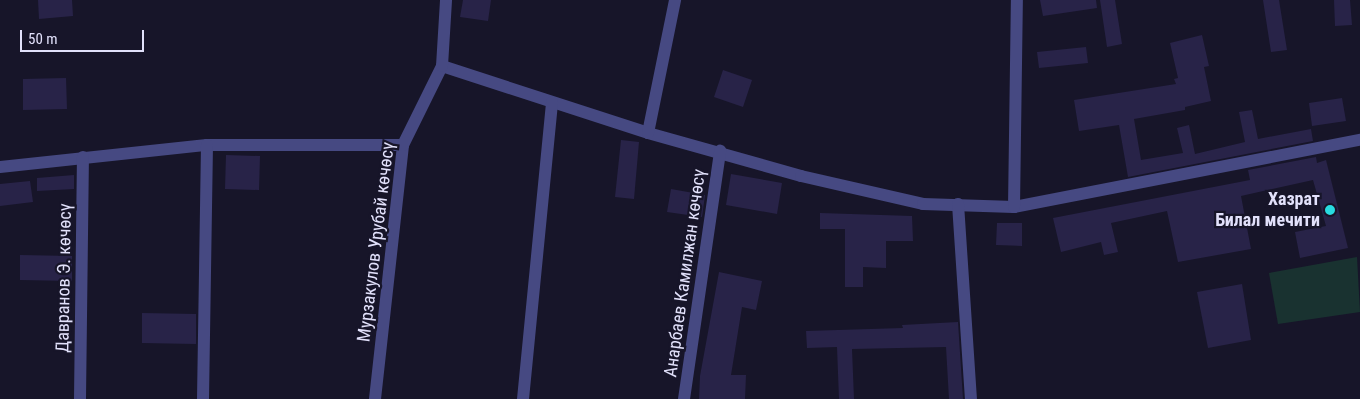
<!DOCTYPE html>
<meta charset="utf-8">
<style>
body{margin:0}
#map{position:relative;width:1360px;height:399px;overflow:hidden;background:#171529;font-family:"Roboto Condensed",sans-serif}
div>[style]{position:absolute}
.green>*{inset:0;background:#193230}
.building>*{inset:0;background:#282348}
.minor>*{height:12px;margin:-6px;padding:0 6px;transform-origin:6px;border-radius:6px;background:#464982}
.dots>*{width:14px;height:14px;translate:-50% -50%;box-sizing:border-box;border:2px solid #171529;border-radius:50%}
span{translate:-50% -50%;white-space:nowrap;text-align:center;line-height:1.15;-webkit-text-stroke:4.5px #171529;paint-order:stroke}
.poi-label{font-size:18px;color:#e2e1fb;font-weight:700}
.right{translate:-100% -50%;text-align:right}
.street-label{font-size:18px;color:#e2e1fb}
.scale{position:absolute;left:20px;top:30px;width:124px;height:22px;box-sizing:border-box;border:2px solid #e2e1fb;border-top:0;padding-left:6px;font-size:15px;line-height:18px;white-space:nowrap;color:#e2e1fb;-webkit-text-stroke:4px #171529;paint-order:stroke}
</style>
<div id="map">
<div class="green">
<div style="clip-path:polygon(1357px 257px,1360px 312px,1278px 324px,1269px 273px)"></div>
</div>
<div class="building">
<div style="clip-path:polygon(38px 0,72px 0,73px 16px,39px 19px)"></div>
<div style="clip-path:polygon(463px 0,491px 0,488px 21px,460px 17px)"></div>
<div style="clip-path:polygon(1040px 0,1096px 0,1097px 8px,1043px 16px)"></div>
<div style="clip-path:polygon(1100px 0,1115px 0,1122px 44px,1107px 47px)"></div>
<div style="clip-path:polygon(1263px 0,1279px 0,1287px 50px,1271px 52px)"></div>
<div style="clip-path:polygon(1334px 0,1350px 0,1352px 25px,1335px 26px)"></div>
<div style="clip-path:polygon(1202px 35px,1209px 66px,1204px 67px,1211px 101px,1185px 107px,1185px 110px,1134px 119px,1141px 160px,1183px 153px,1177px 128px,1189px 125px,1195px 154px,1245px 142px,1239px 112px,1252px 110px,1258px 139px,1311px 129px,1313px 141px,1128px 177px,1119px 125px,1079px 131px,1074px 100px,1176px 84px,1174px 79px,1178px 78px,1170px 43px)"></div>
<div style="clip-path:polygon(1086px 47px,1088px 63px,1039px 68px,1037px 52px)"></div>
<div style="clip-path:polygon(723px 70px,752px 80px,743px 107px,714px 97px)"></div>
<div style="clip-path:polygon(66px 78px,67px 109px,23px 110px,23px 79px)"></div>
<div style="clip-path:polygon(1342px 98px,1346px 121px,1312px 126px,1309px 103px)"></div>
<div style="clip-path:polygon(621px 140px,639px 142px,634px 199px,615px 197px)"></div>
<div style="clip-path:polygon(226px 155px,260px 156px,259px 190px,225px 189px)"></div>
<div style="clip-path:polygon(1316px 157px,1317px 163px,1326px 160px,1348px 248px,1300px 258px,1295px 232px,1326px 226px,1313px 180px,1241px 196px,1251px 249px,1178px 262px,1167px 211px,1111px 223px,1118px 252px,1104px 255px,1101px 242px,1061px 252px,1053px 218px,1250px 180px,1248px 170px)"></div>
<div style="clip-path:polygon(731px 174px,782px 183px,777px 214px,726px 205px)"></div>
<div style="clip-path:polygon(74px 175px,74px 189px,37px 191px,37px 178px)"></div>
<div style="clip-path:polygon(30px 181px,33px 202px,0 206px,0 184px)"></div>
<div style="clip-path:polygon(671px 189px,705px 195px,702px 217px,667px 212px)"></div>
<div style="clip-path:polygon(820px 213px,912px 216px,913px 241px,886px 241px,886px 268px,863px 267px,863px 287px,845px 287px,845px 229px,820px 229px)"></div>
<div style="clip-path:polygon(997px 223px,1022px 223px,1022px 246px,996px 245px)"></div>
<div style="clip-path:polygon(20px 255px,72px 256px,72px 281px,20px 280px)"></div>
<div style="clip-path:polygon(719px 272px,762px 281px,756px 310px,742px 307px,731px 375px,746px 375px,745px 399px,699px 399px,700px 376px)"></div>
<div style="clip-path:polygon(1242px 284px,1251px 340px,1208px 348px,1197px 292px)"></div>
<div style="clip-path:polygon(142px 313px,196px 314px,196px 344px,142px 343px)"></div>
<div style="clip-path:polygon(958px 322px,963px 399px,949px 399px,946px 347px,852px 349px,854px 399px,839px 399px,837px 347px,807px 348px,806px 331px,903px 328px,902px 325px)"></div>
</div>
<div class="minor">
<div style="left:442px;top:66px;width:217px;rotate:18deg"></div>
<div style="left:648px;top:133px;width:159px;rotate:15.7deg"></div>
<div style="left:801px;top:176px;width:125px;rotate:12.9deg"></div>
<div style="left:923px;top:204px;width:91px;rotate:1.9deg"></div>
<div style="left:1014px;top:207px;width:352px;rotate:-11deg"></div>
<div style="left:648px;top:133px;width:136px;rotate:-78.5deg"></div>
<div style="left:0;top:167px;width:208px;rotate:-6.1deg"></div>
<div style="left:207px;top:145px;width:196px"></div>
<div style="left:958px;top:204px;width:195px;rotate:86.2deg"></div>
<div style="left:1014px;top:207px;width:207px;rotate:-89.2deg"></div>
<div style="left:80px;top:399px;width:242px;rotate:-89.3deg"></div>
<div style="left:203px;top:399px;width:254px;rotate:-89.1deg"></div>
<div style="left:375px;top:399px;width:256px;rotate:-83.7deg"></div>
<div style="left:403px;top:145px;width:88px;rotate:-63.7deg"></div>
<div style="left:442px;top:66px;width:66px;rotate:-86.5deg"></div>
<div style="left:523px;top:399px;width:298px;rotate:-84.4deg"></div>
<div style="left:684px;top:399px;width:251px;rotate:-81.7deg"></div>
</div>
<div class="dots">
<div style="left:1330px;top:210px;background:#28dbe0"></div>
</div>
<div class="poi-label">
<span class="right" style="left:1320px;top:210px">Хазрат<br>Билал мечити</span>
</div>
<div class="street-label">
<span style="left:376px;top:242px;rotate:-83deg">Мурзакулов Урубай көчөсү</span>
<span style="left:685px;top:273px;rotate:-82deg">Анарбаев Камилжан көчөсү</span>
<span style="left:64px;top:278px;rotate:-89deg">Давранов Э. көчөсү</span>
</div>
<div class="scale">50 m</div>
</div>
